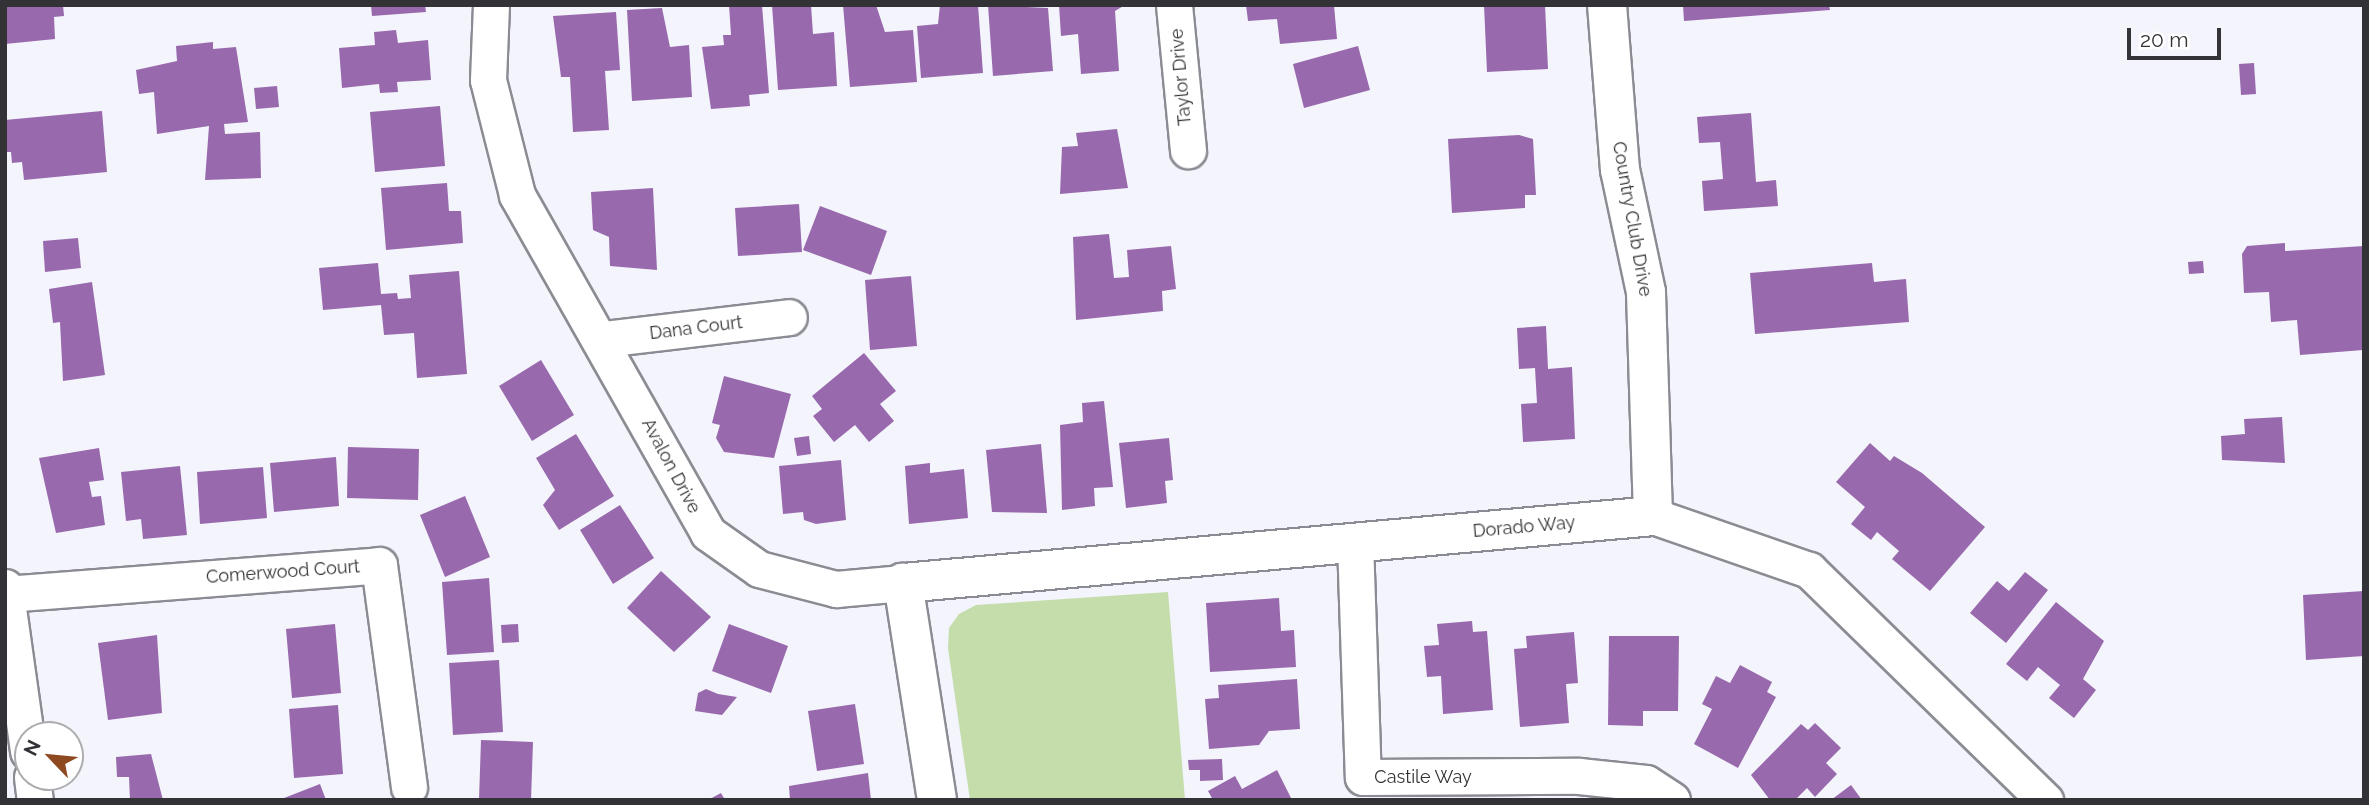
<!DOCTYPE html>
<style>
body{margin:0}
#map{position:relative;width:2369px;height:805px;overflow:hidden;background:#f3f4fc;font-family:Raleway,sans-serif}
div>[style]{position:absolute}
.green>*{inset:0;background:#c5dcab}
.building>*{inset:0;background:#9869ac}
.roads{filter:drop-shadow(2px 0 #8b8c93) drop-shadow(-2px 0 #8b8c93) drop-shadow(0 2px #8b8c93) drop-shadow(0 -2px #8b8c93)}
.street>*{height:35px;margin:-17.5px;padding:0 17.5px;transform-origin:17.5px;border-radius:17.5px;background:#fff}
.secondary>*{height:38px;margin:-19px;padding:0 19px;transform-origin:19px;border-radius:19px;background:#fff}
span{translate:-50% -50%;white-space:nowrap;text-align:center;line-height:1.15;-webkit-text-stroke:7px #fff;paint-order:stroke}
.street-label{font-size:18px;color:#333337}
.frame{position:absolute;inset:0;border:7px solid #333337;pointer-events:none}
.north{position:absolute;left:14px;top:721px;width:70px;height:70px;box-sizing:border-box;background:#fff;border:2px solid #adadaf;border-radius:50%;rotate:296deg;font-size:19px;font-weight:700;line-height:28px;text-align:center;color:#333337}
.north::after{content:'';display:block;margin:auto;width:24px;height:32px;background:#8f4921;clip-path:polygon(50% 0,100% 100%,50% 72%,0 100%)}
.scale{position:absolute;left:2127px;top:28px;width:94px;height:32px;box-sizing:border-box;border:4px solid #333337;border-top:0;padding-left:9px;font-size:21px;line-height:24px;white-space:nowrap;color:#333337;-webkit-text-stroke:5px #fff;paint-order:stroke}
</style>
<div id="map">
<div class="green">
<div style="clip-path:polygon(1168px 592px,1185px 800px,970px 800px,948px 648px,949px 628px,959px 614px,976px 605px)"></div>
</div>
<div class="building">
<div style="clip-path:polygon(5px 5px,63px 5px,64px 16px,54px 17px,55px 39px,5px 44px)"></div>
<div style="clip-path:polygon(371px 5px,425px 5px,426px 12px,372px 16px)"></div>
<div style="clip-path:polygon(729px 5px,762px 5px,769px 93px,749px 95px,750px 106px,711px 109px,702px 47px,724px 45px,723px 35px,731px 35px)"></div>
<div style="clip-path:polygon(772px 5px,811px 5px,813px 34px,834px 32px,837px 86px,778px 90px)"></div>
<div style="clip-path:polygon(843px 5px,876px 5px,885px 32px,913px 30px,917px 82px,850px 87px)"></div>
<div style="clip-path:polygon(940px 5px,978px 5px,983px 73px,921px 78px,917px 26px,938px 24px)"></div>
<div style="clip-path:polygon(988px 5px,1048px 8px,1053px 71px,993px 76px)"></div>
<div style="clip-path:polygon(1059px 5px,1125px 5px,1115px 11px,1119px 71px,1081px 74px,1078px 34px,1061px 36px)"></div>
<div style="clip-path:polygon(1246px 5px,1334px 5px,1337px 39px,1280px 44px,1277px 19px,1248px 21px)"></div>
<div style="clip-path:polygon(1484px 5px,1545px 5px,1548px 69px,1487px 72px)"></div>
<div style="clip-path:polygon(1683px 5px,1829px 5px,1830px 10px,1684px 21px)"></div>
<div style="clip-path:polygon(662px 8px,670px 47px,689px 45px,692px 97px,632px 101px,627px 10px)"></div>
<div style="clip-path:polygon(616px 12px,620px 70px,605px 71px,609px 130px,573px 132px,570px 77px,561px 77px,553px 16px)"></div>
<div style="clip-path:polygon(396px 30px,398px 43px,428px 40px,431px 80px,397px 82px,398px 92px,380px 93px,379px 84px,342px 88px,339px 48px,375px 45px,374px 32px)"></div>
<div style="clip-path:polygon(213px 42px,213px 49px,236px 47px,248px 122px,224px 124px,225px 134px,260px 132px,261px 178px,205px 180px,209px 126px,157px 134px,154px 92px,139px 94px,136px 70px,177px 61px,176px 46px)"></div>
<div style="clip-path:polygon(1358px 46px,1370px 90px,1304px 108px,1293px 64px)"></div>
<div style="clip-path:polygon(2254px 63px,2256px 94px,2241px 95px,2239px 64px)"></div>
<div style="clip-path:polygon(277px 86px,279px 107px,256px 109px,254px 88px)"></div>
<div style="clip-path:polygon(440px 106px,445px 166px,375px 172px,370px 112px)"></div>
<div style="clip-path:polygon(102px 111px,107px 172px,24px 180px,22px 162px,12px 163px,11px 152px,6px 152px,5px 120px)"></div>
<div style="clip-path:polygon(1751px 113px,1756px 182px,1776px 180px,1778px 206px,1704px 211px,1702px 181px,1723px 179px,1720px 142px,1699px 143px,1697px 117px)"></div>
<div style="clip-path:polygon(1117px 129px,1128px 188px,1060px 194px,1062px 147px,1078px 146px,1076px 133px)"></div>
<div style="clip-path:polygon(1519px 135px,1533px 139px,1536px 195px,1525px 195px,1525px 208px,1452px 213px,1448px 139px)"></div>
<div style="clip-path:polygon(447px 183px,449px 211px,461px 211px,463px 243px,386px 250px,381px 188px)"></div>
<div style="clip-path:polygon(653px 188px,657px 270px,610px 266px,609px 237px,593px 230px,591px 192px)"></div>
<div style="clip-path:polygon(799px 204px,802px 252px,738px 256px,735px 208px)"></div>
<div style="clip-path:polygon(820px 206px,887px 231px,871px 275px,803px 250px)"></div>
<div style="clip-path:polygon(1109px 234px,1114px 278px,1129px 277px,1127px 250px,1171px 246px,1176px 289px,1162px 291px,1163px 311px,1076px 320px,1073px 237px)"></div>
<div style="clip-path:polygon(78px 238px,81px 268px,45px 272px,43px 241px)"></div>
<div style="clip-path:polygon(2285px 243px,2285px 251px,2364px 246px,2363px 350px,2300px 355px,2297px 320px,2271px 322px,2269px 292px,2244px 293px,2242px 254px,2247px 246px)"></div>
<div style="clip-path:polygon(2203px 261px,2204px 273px,2189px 274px,2188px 262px)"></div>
<div style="clip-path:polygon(378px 263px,381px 294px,397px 293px,398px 299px,411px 298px,409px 275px,459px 271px,467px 374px,417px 378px,414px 333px,384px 335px,381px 305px,323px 310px,319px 268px)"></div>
<div style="clip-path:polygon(1872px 263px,1874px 282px,1906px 279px,1909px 322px,1755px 334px,1750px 273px)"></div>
<div style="clip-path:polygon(911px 276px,917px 346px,870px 350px,865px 280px)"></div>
<div style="clip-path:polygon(92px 282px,105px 375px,63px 381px,60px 322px,53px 323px,49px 289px)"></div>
<div style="clip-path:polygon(1546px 326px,1548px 369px,1572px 367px,1575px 439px,1523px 442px,1521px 404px,1537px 403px,1535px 368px,1519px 369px,1517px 328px)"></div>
<div style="clip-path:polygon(864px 353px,896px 391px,880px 404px,894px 421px,869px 442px,855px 425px,834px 442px,813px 416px,822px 409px,812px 396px)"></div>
<div style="clip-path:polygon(541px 360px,574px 415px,532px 441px,499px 386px)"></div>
<div style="clip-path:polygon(724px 376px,791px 394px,774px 458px,724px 452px,716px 438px,720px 425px,712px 423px)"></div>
<div style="clip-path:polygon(1104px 401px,1113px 487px,1094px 488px,1095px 506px,1062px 510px,1060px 425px,1083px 422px,1082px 403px)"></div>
<div style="clip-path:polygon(2282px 417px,2285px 463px,2222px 460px,2221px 436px,2245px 434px,2244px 419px)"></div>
<div style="clip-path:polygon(576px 434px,614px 496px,559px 530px,543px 505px,555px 490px,536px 458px)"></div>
<div style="clip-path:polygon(809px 436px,811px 454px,797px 456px,794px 438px)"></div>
<div style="clip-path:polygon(1169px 438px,1173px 480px,1165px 481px,1167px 503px,1126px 508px,1119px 443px)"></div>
<div style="clip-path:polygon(1870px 443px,1890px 461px,1894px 456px,1922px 473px,1985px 527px,1930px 591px,1892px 559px,1899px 551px,1877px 532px,1871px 540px,1851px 524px,1865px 507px,1836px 482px)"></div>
<div style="clip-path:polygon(1041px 444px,1047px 513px,992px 512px,986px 450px)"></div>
<div style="clip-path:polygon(348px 447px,419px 449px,418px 500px,347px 498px)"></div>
<div style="clip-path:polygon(99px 448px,104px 480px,89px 482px,92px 497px,101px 496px,105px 525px,56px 533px,39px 458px)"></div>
<div style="clip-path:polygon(336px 457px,339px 506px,274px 512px,270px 463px)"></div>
<div style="clip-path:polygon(841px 460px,846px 520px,816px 524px,804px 520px,803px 512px,783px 514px,779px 466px)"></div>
<div style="clip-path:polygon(930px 463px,930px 473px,964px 469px,968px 518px,909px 524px,905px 466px)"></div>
<div style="clip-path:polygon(180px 466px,187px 535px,143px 539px,141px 519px,126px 521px,121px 472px)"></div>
<div style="clip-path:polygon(263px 467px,267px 518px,200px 524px,197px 472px)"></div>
<div style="clip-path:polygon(465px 496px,490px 557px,445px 577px,420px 515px)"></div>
<div style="clip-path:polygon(620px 505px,654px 558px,613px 584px,580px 530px)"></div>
<div style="clip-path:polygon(661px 571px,711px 617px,674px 652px,627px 608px)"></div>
<div style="clip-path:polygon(2025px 572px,2048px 590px,2006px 643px,1970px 613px,1997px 581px,2009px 591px)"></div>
<div style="clip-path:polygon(489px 578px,494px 652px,447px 655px,442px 582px)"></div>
<div style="clip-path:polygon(2364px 591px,2364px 656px,2306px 660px,2303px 595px)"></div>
<div style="clip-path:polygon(1279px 598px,1281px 631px,1294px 630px,1296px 667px,1210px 672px,1206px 603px)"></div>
<div style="clip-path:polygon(2056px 602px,2104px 641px,2083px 679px,2096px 690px,2074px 718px,2049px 698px,2060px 685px,2038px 667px,2027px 681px,2006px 664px)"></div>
<div style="clip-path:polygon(1472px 621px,1473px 632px,1487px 631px,1493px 710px,1443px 714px,1441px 676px,1427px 677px,1424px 646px,1439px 645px,1437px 624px)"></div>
<div style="clip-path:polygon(335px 624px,341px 693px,292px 698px,286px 629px)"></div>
<div style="clip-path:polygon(518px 624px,519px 642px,502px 643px,501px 625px)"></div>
<div style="clip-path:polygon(729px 624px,788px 646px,771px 693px,712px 671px)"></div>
<div style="clip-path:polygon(1574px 632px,1578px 683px,1566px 684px,1569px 723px,1520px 727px,1514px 649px,1527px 648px,1526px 636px)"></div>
<div style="clip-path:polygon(157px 635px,162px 713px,108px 720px,98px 643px)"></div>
<div style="clip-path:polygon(1609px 636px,1679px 636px,1678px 711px,1643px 711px,1643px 726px,1608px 725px)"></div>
<div style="clip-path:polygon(499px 660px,503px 732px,453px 735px,449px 663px)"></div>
<div style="clip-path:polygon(1740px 665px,1772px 682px,1767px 692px,1776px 697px,1738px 768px,1694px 744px,1712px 709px,1702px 704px,1716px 676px,1730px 683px)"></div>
<div style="clip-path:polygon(1297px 679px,1300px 729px,1269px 731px,1259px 745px,1209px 749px,1205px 699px,1219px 698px,1218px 685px)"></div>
<div style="clip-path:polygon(706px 689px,718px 694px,737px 697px,722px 715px,695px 711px,698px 693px)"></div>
<div style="clip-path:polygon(855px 704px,864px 764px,817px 771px,808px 711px)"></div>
<div style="clip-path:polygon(338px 705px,343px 774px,294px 778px,289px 709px)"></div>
<div style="clip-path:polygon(1815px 723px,1841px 748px,1826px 763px,1837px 774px,1815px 797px,1807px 788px,1795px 800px,1770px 800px,1751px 775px,1801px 724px,1808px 730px)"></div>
<div style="clip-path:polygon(481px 740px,533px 742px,531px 800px,479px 800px)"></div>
<div style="clip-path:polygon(151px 754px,163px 800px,130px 800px,129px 777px,117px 777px,116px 757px)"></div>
<div style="clip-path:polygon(1222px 759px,1223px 780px,1200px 781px,1200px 770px,1189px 770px,1188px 760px)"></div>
<div style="clip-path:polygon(1277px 770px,1292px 800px,1213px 800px,1208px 791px,1235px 776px,1242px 789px)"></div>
<div style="clip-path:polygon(868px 773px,871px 800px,790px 800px,789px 786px)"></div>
<div style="clip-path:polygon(320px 784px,326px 800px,279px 800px)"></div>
<div style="clip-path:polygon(1851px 785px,1862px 800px,1831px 800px)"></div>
<div style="clip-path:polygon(721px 793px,725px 800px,708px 800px)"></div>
</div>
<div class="roads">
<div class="street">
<div style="left:491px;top:5px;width:75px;rotate:92.3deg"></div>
<div style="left:488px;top:80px;width:119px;rotate:75.8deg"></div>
<div style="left:517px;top:195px;width:388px;rotate:60.5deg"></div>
<div style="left:708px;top:533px;width:62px;rotate:35.2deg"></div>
<div style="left:759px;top:569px;width:80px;rotate:14.6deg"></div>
<div style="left:836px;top:589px;width:67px;rotate:-5.1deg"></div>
<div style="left:1174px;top:5px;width:146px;rotate:84.5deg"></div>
<div style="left:603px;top:339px;width:187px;rotate:-6.7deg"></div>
<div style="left:1653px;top:516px;width:165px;rotate:19.1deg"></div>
<div style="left:1809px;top:570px;width:330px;rotate:44.3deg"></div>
<div style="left:1355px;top:541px;width:236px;rotate:88.1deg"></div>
<div style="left:1363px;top:777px;width:216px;rotate:-0.3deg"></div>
<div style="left:1579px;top:776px;width:67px;rotate:6deg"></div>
<div style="left:1646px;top:783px;width:31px;rotate:33deg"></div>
<div style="left:5px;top:587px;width:166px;rotate:82deg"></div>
<div style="left:6px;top:594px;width:374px;rotate:-4.4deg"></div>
<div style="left:379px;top:565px;width:224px;rotate:82.3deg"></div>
<div style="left:32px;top:777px;width:23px;rotate:83deg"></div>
</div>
<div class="secondary">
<div style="left:937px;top:800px;width:220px;rotate:-98.9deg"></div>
<div style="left:903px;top:583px;width:753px;rotate:-5.1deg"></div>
<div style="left:1653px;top:516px;width:224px;rotate:-91.8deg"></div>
<div style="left:1646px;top:292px;width:125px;rotate:-102deg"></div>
<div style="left:1620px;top:170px;width:166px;rotate:-94.5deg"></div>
</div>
</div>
<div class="street-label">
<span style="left:1181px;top:77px;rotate:-95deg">Taylor Drive</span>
<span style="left:1632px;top:219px;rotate:80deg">Country Club Drive</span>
<span style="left:696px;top:328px;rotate:-7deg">Dana Court</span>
<span style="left:671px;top:466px;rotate:62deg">Avalon Drive</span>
<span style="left:1524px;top:527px;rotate:-5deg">Dorado Way</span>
<span style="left:283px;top:572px;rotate:-4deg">Comerwood Court</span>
<span style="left:1423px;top:777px">Castile Way</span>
</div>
<div class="frame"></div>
<div class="north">N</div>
<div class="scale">20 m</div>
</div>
